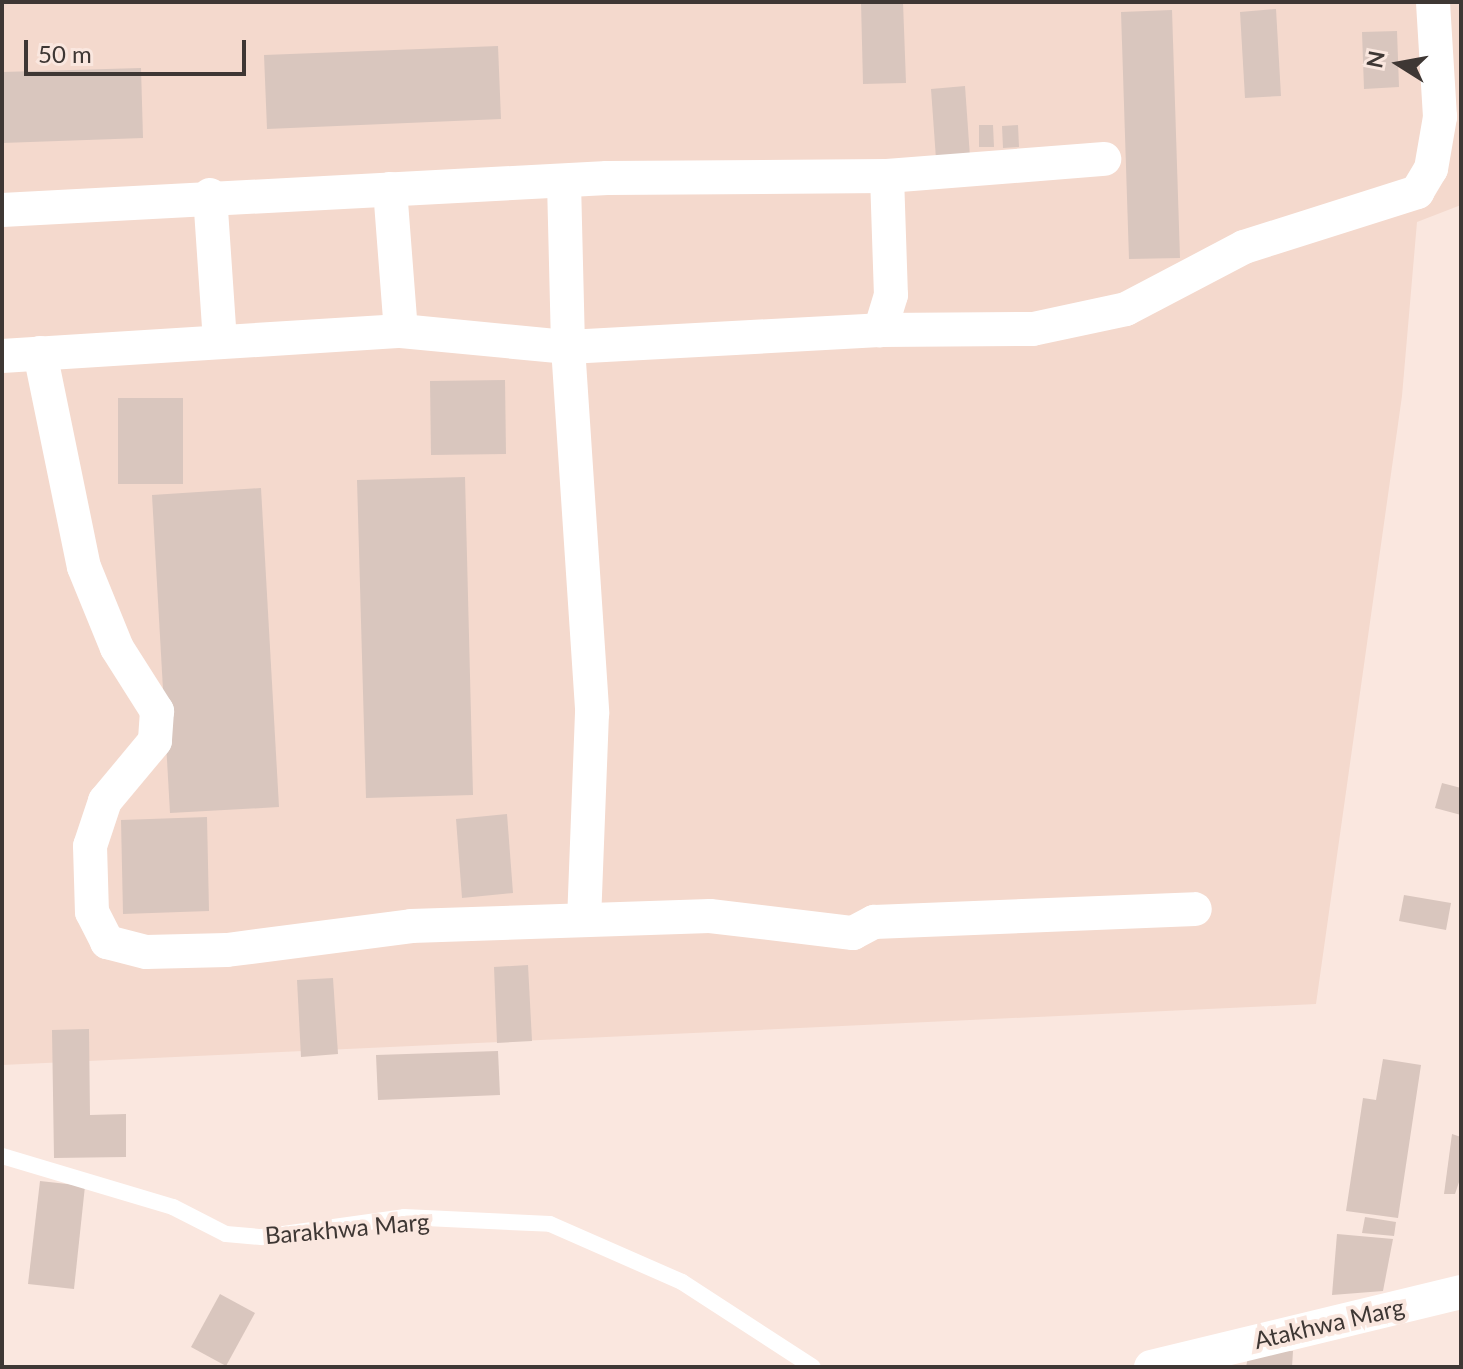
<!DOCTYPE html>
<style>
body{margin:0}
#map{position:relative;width:1463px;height:1369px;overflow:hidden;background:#fae7df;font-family:Lato,sans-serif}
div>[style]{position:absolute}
.built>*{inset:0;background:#f4d9cd}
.building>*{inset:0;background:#d9c6be}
.lane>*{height:16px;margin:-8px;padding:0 8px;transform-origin:8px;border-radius:8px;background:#fff}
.street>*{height:34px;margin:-17px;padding:0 17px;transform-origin:17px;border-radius:17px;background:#fff}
span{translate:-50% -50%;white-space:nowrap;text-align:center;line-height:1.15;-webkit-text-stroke:8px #fae7df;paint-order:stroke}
.street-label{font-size:24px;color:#3e3734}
.frame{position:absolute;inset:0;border:4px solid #3e3734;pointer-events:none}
.north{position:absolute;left:1359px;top:24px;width:80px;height:80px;-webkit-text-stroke:6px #fae7df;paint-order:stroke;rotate:281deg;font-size:22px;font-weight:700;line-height:32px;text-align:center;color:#3e3734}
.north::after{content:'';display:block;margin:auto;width:28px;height:36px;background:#3e3734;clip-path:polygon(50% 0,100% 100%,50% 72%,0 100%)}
.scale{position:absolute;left:24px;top:40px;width:222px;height:36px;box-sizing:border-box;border:4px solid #3e3734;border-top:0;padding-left:10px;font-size:24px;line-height:28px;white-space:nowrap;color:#3e3734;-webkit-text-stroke:6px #fae7df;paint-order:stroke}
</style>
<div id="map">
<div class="built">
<div style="clip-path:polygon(2px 2px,1461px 2px,1461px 205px,1417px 222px,1402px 396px,1316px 1004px,2px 1065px)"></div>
</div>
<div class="building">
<div style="clip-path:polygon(861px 2px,903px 2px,906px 83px,863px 84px)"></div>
<div style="clip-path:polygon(1276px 9px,1281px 96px,1245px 98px,1240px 12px)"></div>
<div style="clip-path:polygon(1172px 10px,1180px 258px,1129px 259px,1121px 12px)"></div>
<div style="clip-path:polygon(1397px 31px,1399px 87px,1364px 89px,1362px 32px)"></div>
<div style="clip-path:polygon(498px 46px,501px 119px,267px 129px,264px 55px)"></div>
<div style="clip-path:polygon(141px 68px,143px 138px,2px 143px,2px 72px)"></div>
<div style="clip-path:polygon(965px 86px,970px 157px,936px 159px,931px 89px)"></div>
<div style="clip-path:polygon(979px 125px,993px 125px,994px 147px,979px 147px)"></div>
<div style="clip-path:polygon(1018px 125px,1019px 147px,1003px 148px,1002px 126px)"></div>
<div style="clip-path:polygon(505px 380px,506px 454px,431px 455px,430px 381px)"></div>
<div style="clip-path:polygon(118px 398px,183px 398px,183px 484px,118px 484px)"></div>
<div style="clip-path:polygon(465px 477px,473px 795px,366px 798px,357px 480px)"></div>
<div style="clip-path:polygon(261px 488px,279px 807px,170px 813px,152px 495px)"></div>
<div style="clip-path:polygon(1442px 783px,1461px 788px,1461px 815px,1435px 808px)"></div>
<div style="clip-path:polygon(507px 814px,513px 893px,462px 898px,456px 819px)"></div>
<div style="clip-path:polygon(207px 817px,209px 911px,123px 914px,121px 820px)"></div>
<div style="clip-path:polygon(1404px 895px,1451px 903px,1446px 930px,1399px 921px)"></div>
<div style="clip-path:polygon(528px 965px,532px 1041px,497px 1043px,494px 967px)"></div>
<div style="clip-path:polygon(333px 978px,338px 1054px,301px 1057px,297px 980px)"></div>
<div style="clip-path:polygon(89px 1029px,90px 1115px,126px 1114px,126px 1157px,54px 1158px,52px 1030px)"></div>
<div style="clip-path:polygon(498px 1051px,500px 1095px,378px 1100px,376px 1055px)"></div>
<div style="clip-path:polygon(1383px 1059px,1421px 1065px,1398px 1218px,1346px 1211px,1363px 1098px,1376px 1100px)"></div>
<div style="clip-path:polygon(1452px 1134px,1461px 1137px,1461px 1176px,1455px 1194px,1444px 1194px)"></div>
<div style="clip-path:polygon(40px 1181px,85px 1186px,74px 1289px,28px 1284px)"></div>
<div style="clip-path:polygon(1365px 1217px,1396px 1222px,1394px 1236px,1362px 1233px)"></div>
<div style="clip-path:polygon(1337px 1234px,1393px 1239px,1383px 1291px,1332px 1295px)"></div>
<div style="clip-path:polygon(220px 1294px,255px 1313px,226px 1366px,191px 1347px)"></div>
<div style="clip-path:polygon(1293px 1351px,1292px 1367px,1246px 1367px,1249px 1352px)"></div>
</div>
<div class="lane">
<div style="left:2px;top:1156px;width:178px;rotate:16.6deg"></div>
<div style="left:173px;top:1207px;width:59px;rotate:27deg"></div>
<div style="left:226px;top:1234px;width:36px;rotate:5deg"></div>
<div style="left:262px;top:1237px;width:143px;rotate:-8deg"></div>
<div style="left:404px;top:1217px;width:146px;rotate:2.7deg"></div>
<div style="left:550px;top:1224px;width:144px;rotate:23.7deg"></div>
<div style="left:682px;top:1282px;width:156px;rotate:33deg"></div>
</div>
<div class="street">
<div style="left:887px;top:176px;width:119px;rotate:88.1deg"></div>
<div style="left:891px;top:295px;width:37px;rotate:107deg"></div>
<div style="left:880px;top:330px;width:153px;rotate:-0.4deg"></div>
<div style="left:1033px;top:329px;width:95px;rotate:-12.1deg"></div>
<div style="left:1126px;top:309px;width:133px;rotate:-27.7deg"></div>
<div style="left:1244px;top:247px;width:182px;rotate:-17.6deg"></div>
<div style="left:1417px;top:192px;width:27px;rotate:-59deg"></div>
<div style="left:1431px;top:169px;width:53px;rotate:-80.2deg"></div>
<div style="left:1440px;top:117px;width:115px;rotate:-93.5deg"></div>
<div style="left:564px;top:182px;width:165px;rotate:88.6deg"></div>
<div style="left:568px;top:347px;width:312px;rotate:-3.1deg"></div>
<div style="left:390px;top:189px;width:142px;rotate:85.6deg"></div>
<div style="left:210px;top:195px;width:145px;rotate:86.1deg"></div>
<div style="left:2px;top:210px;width:606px;rotate:-3.03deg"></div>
<div style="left:607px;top:178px;width:280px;rotate:-0.4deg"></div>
<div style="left:887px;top:176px;width:218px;rotate:-4.5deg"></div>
<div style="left:40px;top:353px;width:218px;rotate:78.4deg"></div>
<div style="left:84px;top:567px;width:87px;rotate:67.8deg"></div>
<div style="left:117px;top:648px;width:75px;rotate:57.6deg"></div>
<div style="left:157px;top:711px;width:30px;rotate:94deg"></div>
<div style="left:155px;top:741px;width:78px;rotate:129.8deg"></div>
<div style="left:105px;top:801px;width:47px;rotate:108.4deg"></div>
<div style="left:90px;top:846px;width:66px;rotate:88.3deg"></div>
<div style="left:92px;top:912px;width:34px;rotate:63deg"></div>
<div style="left:107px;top:942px;width:40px;rotate:14.4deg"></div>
<div style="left:146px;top:952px;width:81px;rotate:-1.4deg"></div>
<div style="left:227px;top:950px;width:186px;rotate:-7.4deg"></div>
<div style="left:411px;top:926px;width:299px;rotate:-1.9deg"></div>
<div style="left:710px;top:916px;width:144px;rotate:6.8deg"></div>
<div style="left:853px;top:933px;width:24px;rotate:-28deg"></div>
<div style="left:874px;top:922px;width:321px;rotate:-2.3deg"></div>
<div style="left:2px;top:356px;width:400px;rotate:-3.6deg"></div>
<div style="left:401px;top:331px;width:168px;rotate:5.5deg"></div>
<div style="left:568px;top:347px;width:367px;rotate:86.2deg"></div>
<div style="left:592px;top:713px;width:206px;rotate:92.2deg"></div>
<div style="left:1151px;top:1367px;width:319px;rotate:-13.6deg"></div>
</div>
<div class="street-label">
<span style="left:347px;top:1228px;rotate:-5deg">Barakhwa Marg</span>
<span style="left:1329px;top:1323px;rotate:-13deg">Atakhwa Marg</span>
</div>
<div class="frame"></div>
<div class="north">N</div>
<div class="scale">50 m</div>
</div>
